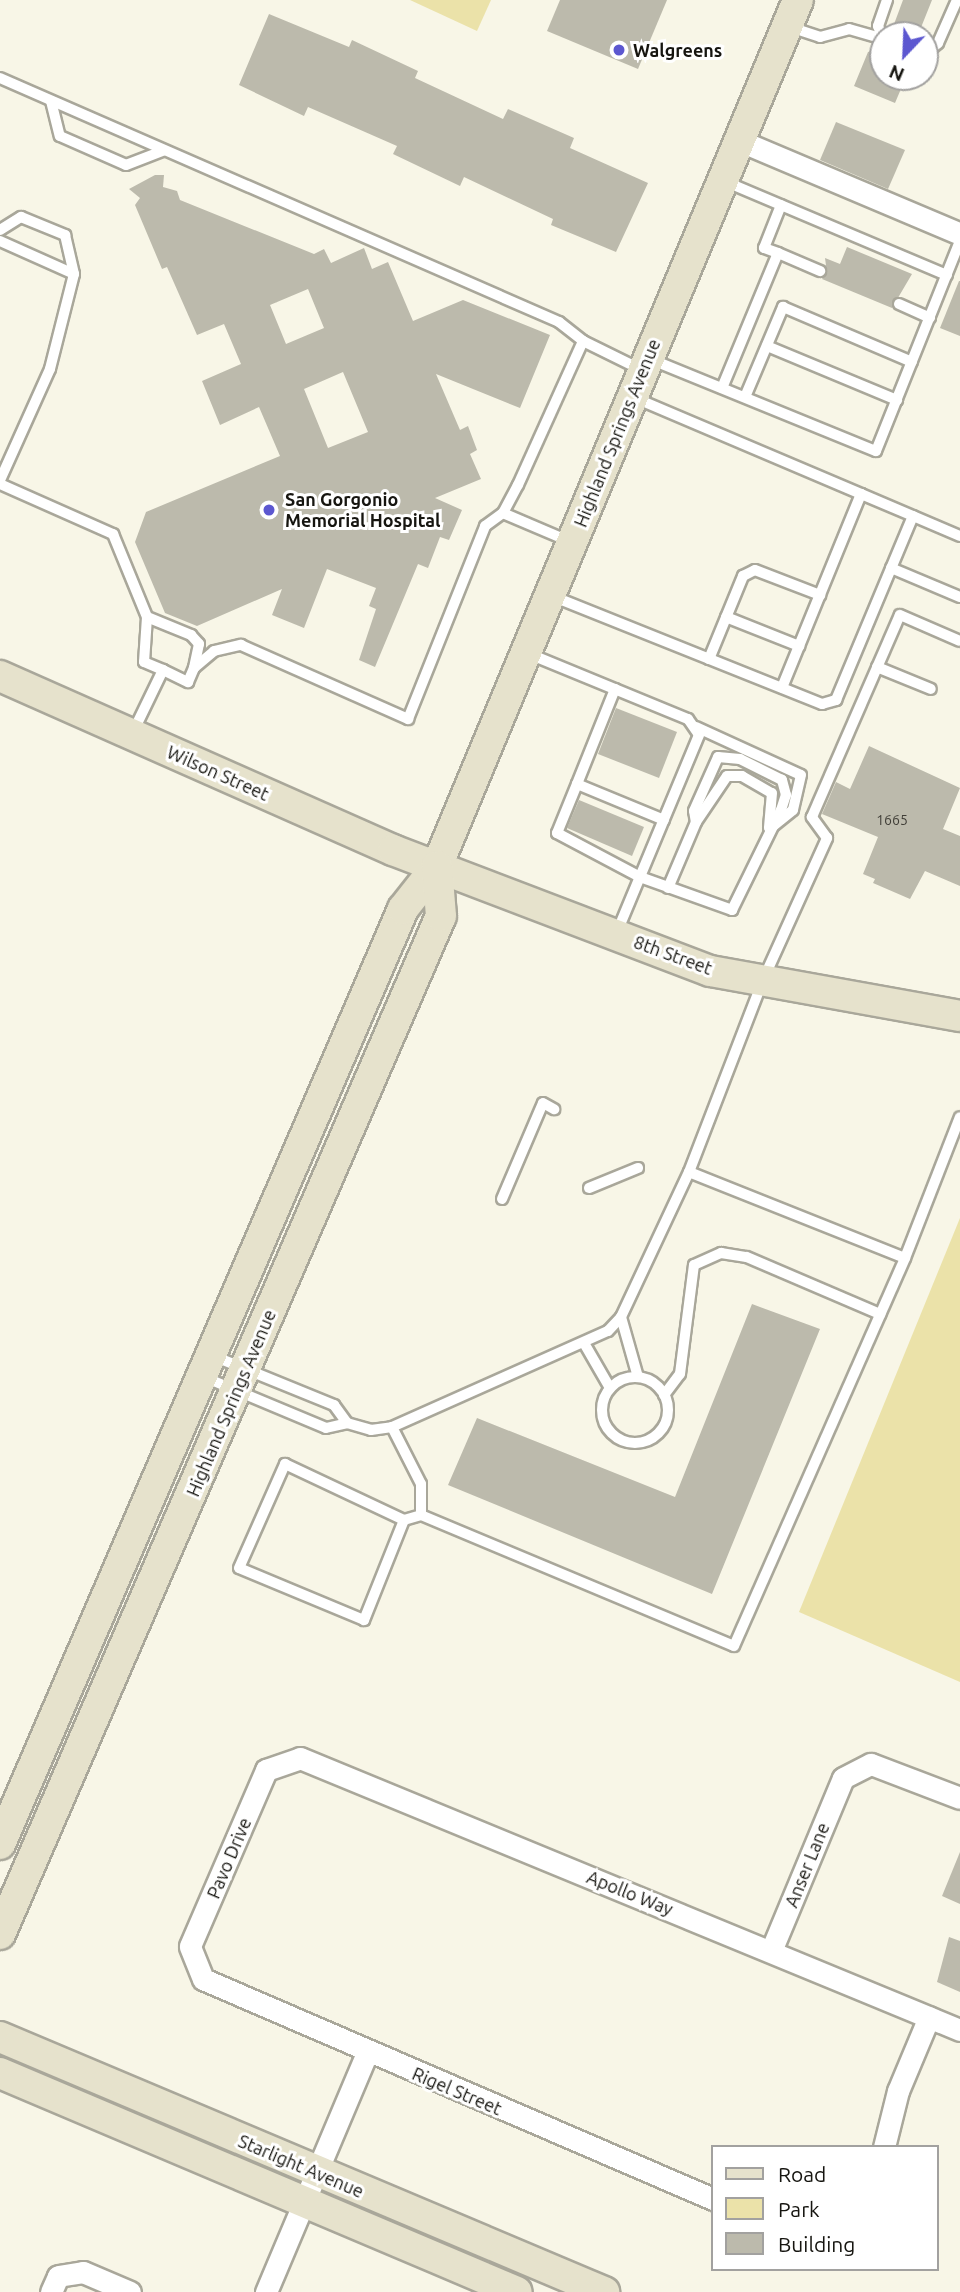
<!DOCTYPE html>
<style>
body{margin:0}
#map{position:relative;width:960px;height:2292px;overflow:hidden;background:#f8f6e7;font-family:Ubuntu,sans-serif}
div>[style]{position:absolute}
.green>*{inset:0;background:#ebe2a9}
.building>*{inset:0;background:#bcbaac}
.roads{filter:drop-shadow(2px 0 #a9a79a) drop-shadow(-2px 0 #a9a79a) drop-shadow(0 2px #a9a79a) drop-shadow(0 -2px #a9a79a)}
.lane>*{height:10px;margin:-5px;padding:0 5px;transform-origin:5px;border-radius:5px;background:#fff}
.lane>.ring{margin:-5px;padding:0;box-sizing:content-box;background:none;border:10px solid #fff;border-radius:50%}
.street>*{height:21px;margin:-10.5px;padding:0 10.5px;transform-origin:10.5px;border-radius:10.5px;background:#fff}
.secondary>*{height:30px;margin:-15px;padding:0 15px;transform-origin:15px;border-radius:15px;background:#e6e2cc}
.dots>*{width:19px;height:19px;translate:-50% -50%;box-sizing:border-box;border:4px solid #fff;border-radius:50%}
span{translate:-50% -50%;white-space:nowrap;text-align:center;line-height:1.15;-webkit-text-stroke:6px #fff;paint-order:stroke}
.number-label{font-size:14px;color:#403e37}
.number-label span{-webkit-text-stroke-width:0}
.poi-label{font-size:18px;color:#161510;font-weight:700}
.left{translate:0 -50%;text-align:left}
.street-label{font-size:18px;color:#161510}
.legend{position:absolute;left:711px;top:2145px;width:228px;height:126px;box-sizing:border-box;background:#fff;border:2px solid #a2a19f;margin:0;padding:9px 12px;list-style:none;font-size:21px;color:#161510}
.legend li{display:flex;align-items:center;gap:14px;height:35px}
.legend b{width:35px;border:2px solid #a2a19f}
.north{position:absolute;left:869px;top:21px;width:70px;height:70px;box-sizing:border-box;background:#fff;border:2px solid #a2a19f;border-radius:50%;rotate:203deg;font-size:19px;font-weight:700;line-height:28px;text-align:center;color:#161510}
.north::after{content:'';display:block;margin:auto;width:24px;height:32px;background:#5c57d0;clip-path:polygon(50% 0,100% 100%,50% 72%,0 100%)}
</style>
<div id="map">
<div class="green">
<div style="clip-path:polygon(410px 0,491px 0,477px 31px)"></div>
<div style="clip-path:polygon(960px 1218px,960px 1682px,799px 1612px)"></div>
</div>
<div class="building">
<div style="clip-path:polygon(560px 0,667px 0,638px 69px,547px 31px)"></div>
<div style="clip-path:polygon(903px 0,932px 0,918px 35px,890px 35px)"></div>
<div style="clip-path:polygon(269px 14px,349px 47px,352px 40px,418px 71px,415px 78px,503px 119px,508px 109px,574px 138px,570px 148px,648px 183px,616px 252px,551px 225px,553px 219px,464px 177px,460px 186px,393px 154px,397px 146px,308px 107px,304px 116px,239px 85px)"></div>
<div style="clip-path:polygon(883px 47px,883px 77px,906px 77px,895px 103px,854px 86px,868px 52px)"></div>
<div style="clip-path:polygon(836px 122px,905px 150px,888px 189px,820px 160px)"></div>
<div style="clip-path:polygon(evenodd,155px 175px,164px 175px,163px 187px,177px 191px,180px 200px,314px 254px,324px 249px,331px 263px,364px 248px,372px 269px,388px 262px,413px 321px,463px 300px,550px 335px,520px 408px,436px 374px,460px 430px,468px 426px,477px 450px,470px 454px,481px 479px,435px 498px,462px 510px,449px 540px,440px 537px,428px 568px,418px 564px,375px 667px,359px 660px,376px 609px,369px 606px,376px 588px,327px 569px,304px 628px,272px 615px,282px 589px,197px 626px,165px 613px,135px 542px,146px 512px,280px 456px,259px 407px,220px 425px,202px 381px,241px 364px,224px 324px,197px 335px,167px 267px,162px 269px,135px 205px,140px 198px,129px 189px,155px 175px,308px 289px,324px 328px,286px 344px,270px 305px,308px 289px,155px 175px,343px 372px,368px 432px,328px 448px,304px 389px,343px 372px)"></div>
<div style="clip-path:polygon(847px 247px,912px 274px,892px 308px,822px 279px,827px 273px,825px 258px,840px 264px)"></div>
<div style="clip-path:polygon(959px 281px,960px 281px,960px 336px,940px 328px)"></div>
<div style="clip-path:polygon(616px 708px,677px 732px,659px 778px,598px 754px)"></div>
<div style="clip-path:polygon(869px 746px,960px 788px,943px 829px,960px 836px,960px 886px,925px 871px,910px 899px,873px 883px,875px 879px,863px 874px,878px 837px,822px 814px,836px 782px,850px 789px)"></div>
<div style="clip-path:polygon(579px 800px,644px 827px,632px 856px,567px 828px)"></div>
<div style="clip-path:polygon(752px 1304px,820px 1329px,712px 1594px,448px 1485px,477px 1418px,675px 1497px)"></div>
<div style="clip-path:polygon(960px 1852px,960px 1904px,942px 1896px)"></div>
<div style="clip-path:polygon(949px 1937px,960px 1941px,960px 1992px,937px 1982px)"></div>
</div>
<div class="roads">
<div class="lane">
<div style="left:790px;top:27px;width:32px;rotate:18deg"></div>
<div style="left:820px;top:37px;width:30px;rotate:-15deg"></div>
<div style="left:849px;top:29px;width:35px;rotate:16deg"></div>
<div style="left:883px;top:38px;width:13px;rotate:-113deg"></div>
<div style="left:878px;top:26px;width:28px;rotate:-71deg"></div>
<div style="left:925px;top:54px;width:17px;rotate:-40deg"></div>
<div style="left:938px;top:43px;width:47px;rotate:-66.2deg"></div>
<div style="left:0;top:78px;width:610px;rotate:23.58deg"></div>
<div style="left:559px;top:322px;width:31px;rotate:38deg"></div>
<div style="left:583px;top:341px;width:64px;rotate:26.2deg"></div>
<div style="left:51px;top:101px;width:36px;rotate:76deg"></div>
<div style="left:60px;top:136px;width:72px;rotate:23.7deg"></div>
<div style="left:126px;top:165px;width:40px;rotate:-21deg"></div>
<div style="left:724px;top:181px;width:242px;rotate:22.9deg"></div>
<div style="left:0;top:230px;width:25px;rotate:-32deg"></div>
<div style="left:21px;top:217px;width:48px;rotate:22.2deg"></div>
<div style="left:65px;top:235px;width:40px;rotate:77deg"></div>
<div style="left:0;top:241px;width:81px;rotate:24deg"></div>
<div style="left:74px;top:274px;width:98px;rotate:104.2deg"></div>
<div style="left:50px;top:369px;width:122px;rotate:114.2deg"></div>
<div style="left:778px;top:253px;width:46px;rotate:23.2deg"></div>
<div style="left:899px;top:304px;width:34px;rotate:24deg"></div>
<div style="left:767px;top:346px;width:141px;rotate:22.6deg"></div>
<div style="left:650px;top:359px;width:244px;rotate:22.2deg"></div>
<div style="left:876px;top:451px;width:226px;rotate:-68.2deg"></div>
<div style="left:722px;top:388px;width:146px;rotate:-67.5deg"></div>
<div style="left:778px;top:253px;width:15px;rotate:-160deg"></div>
<div style="left:764px;top:248px;width:46px;rotate:-68.4deg"></div>
<div style="left:745px;top:397px;width:98px;rotate:-67.1deg"></div>
<div style="left:783px;top:307px;width:140px;rotate:23.1deg"></div>
<div style="left:635px;top:398px;width:246px;rotate:23deg"></div>
<div style="left:0;top:484px;width:124px;rotate:23.9deg"></div>
<div style="left:113px;top:534px;width:90px;rotate:67.7deg"></div>
<div style="left:147px;top:617px;width:45px;rotate:93.8deg"></div>
<div style="left:144px;top:662px;width:21px;rotate:23deg"></div>
<div style="left:503px;top:513px;width:74px;rotate:23.1deg"></div>
<div style="left:913px;top:516px;width:51px;rotate:23.1deg"></div>
<div style="left:891px;top:568px;width:75px;rotate:22.8deg"></div>
<div style="left:552px;top:596px;width:291px;rotate:21.8deg"></div>
<div style="left:822px;top:704px;width:15px;rotate:-16deg"></div>
<div style="left:836px;top:700px;width:199px;rotate:-67.3deg"></div>
<div style="left:913px;top:516px;width:56px;rotate:-157.1deg"></div>
<div style="left:861px;top:494px;width:209px;rotate:112.2deg"></div>
<div style="left:147px;top:617px;width:48px;rotate:22.2deg"></div>
<div style="left:191px;top:635px;width:12px;rotate:48deg"></div>
<div style="left:199px;top:644px;width:25px;rotate:102deg"></div>
<div style="left:726px;top:617px;width:79px;rotate:21.7deg"></div>
<div style="left:527px;top:653px;width:174px;rotate:22.3deg"></div>
<div style="left:688px;top:719px;width:19px;rotate:55deg"></div>
<div style="left:699px;top:735px;width:213px;rotate:112.6deg"></div>
<div style="left:709px;top:659px;width:90px;rotate:-67.7deg"></div>
<div style="left:743px;top:576px;width:13px;rotate:-27deg"></div>
<div style="left:755px;top:570px;width:70px;rotate:21deg"></div>
<div style="left:877px;top:667px;width:58px;rotate:22.2deg"></div>
<div style="left:615px;top:689px;width:102px;rotate:111.8deg"></div>
<div style="left:577px;top:784px;width:94px;rotate:22.5deg"></div>
<div style="left:696px;top:727px;width:115px;rotate:24.6deg"></div>
<div style="left:801px;top:775px;width:36px;rotate:103deg"></div>
<div style="left:793px;top:810px;width:28px;rotate:141deg"></div>
<div style="left:133px;top:732px;width:69px;rotate:-64.2deg"></div>
<div style="left:163px;top:670px;width:28px;rotate:26deg"></div>
<div style="left:188px;top:682px;width:15px;rotate:-67deg"></div>
<div style="left:194px;top:668px;width:26px;rotate:-40deg"></div>
<div style="left:214px;top:651px;width:28px;rotate:-13deg"></div>
<div style="left:241px;top:645px;width:183px;rotate:23.9deg"></div>
<div style="left:408px;top:719px;width:208px;rotate:-68.2deg"></div>
<div style="left:485px;top:526px;width:22px;rotate:-36deg"></div>
<div style="left:503px;top:513px;width:32px;rotate:-62deg"></div>
<div style="left:518px;top:485px;width:158px;rotate:-65.7deg"></div>
<div style="left:577px;top:784px;width:53px;rotate:112.2deg"></div>
<div style="left:557px;top:833px;width:94px;rotate:27.9deg"></div>
<div style="left:640px;top:877px;width:98px;rotate:19.7deg"></div>
<div style="left:732px;top:910px;width:111px;rotate:-63.9deg"></div>
<div style="left:781px;top:810px;width:16px;rotate:-72deg"></div>
<div style="left:786px;top:795px;width:16px;rotate:-105deg"></div>
<div style="left:782px;top:780px;width:47px;rotate:-153.4deg"></div>
<div style="left:740px;top:759px;width:22px;rotate:-175deg"></div>
<div style="left:718px;top:757px;width:59px;rotate:114deg"></div>
<div style="left:694px;top:811px;width:11px;rotate:80deg"></div>
<div style="left:668px;top:888px;width:72px;rotate:-67deg"></div>
<div style="left:696px;top:822px;width:55px;rotate:-56deg"></div>
<div style="left:727px;top:776px;width:15px"></div>
<div style="left:742px;top:776px;width:34px;rotate:30deg"></div>
<div style="left:772px;top:793px;width:35px;rotate:95deg"></div>
<div style="left:689px;top:1172px;width:232px;rotate:21.7deg"></div>
<div style="left:905px;top:1258px;width:151px;rotate:-68.7deg"></div>
<div style="left:589px;top:1188px;width:53px;rotate:-22.2deg"></div>
<div style="left:502px;top:1199px;width:104px;rotate:-66.9deg"></div>
<div style="left:543px;top:1103px;width:13px;rotate:29deg"></div>
<div style="left:621px;top:1317px;width:62px;rotate:74.2deg"></div>
<div style="left:584px;top:1343px;width:52px;rotate:60deg"></div>
<div style="left:211px;top:1355px;width:133px;rotate:22.1deg"></div>
<div style="left:334px;top:1405px;width:22px;rotate:54deg"></div>
<div style="left:204px;top:1377px;width:132px;rotate:22.7deg"></div>
<div style="left:326px;top:1428px;width:22px;rotate:-13deg"></div>
<div style="left:347px;top:1423px;width:25px;rotate:16deg"></div>
<div style="left:371px;top:1430px;width:21px;rotate:-8deg"></div>
<div style="left:392px;top:1427px;width:236px;rotate:-24deg"></div>
<div style="left:608px;top:1331px;width:19px;rotate:-47deg"></div>
<div style="left:621px;top:1317px;width:160px;rotate:-64.9deg"></div>
<div style="left:689px;top:1172px;width:206px;rotate:-68.9deg"></div>
<div style="left:763px;top:980px;width:156px;rotate:-65.7deg"></div>
<div style="left:827px;top:838px;width:26px;rotate:-126deg"></div>
<div style="left:812px;top:817px;width:220px;rotate:-66.5deg"></div>
<div style="left:900px;top:615px;width:65px;rotate:23.4deg"></div>
<div class="ring" style="left:602px;top:1377px;width:56px;height:56px"></div>
<div style="left:664px;top:1395px;width:26px;rotate:-53deg"></div>
<div style="left:680px;top:1374px;width:110px;rotate:-82.7deg"></div>
<div style="left:694px;top:1265px;width:30px;rotate:-24deg"></div>
<div style="left:721px;top:1253px;width:26px;rotate:9deg"></div>
<div style="left:747px;top:1257px;width:145px;rotate:23.2deg"></div>
<div style="left:392px;top:1427px;width:64px;rotate:63deg"></div>
<div style="left:421px;top:1484px;width:31px;rotate:90deg"></div>
<div style="left:421px;top:1515px;width:339px;rotate:22.7deg"></div>
<div style="left:734px;top:1646px;width:424px;rotate:-66.2deg"></div>
<div style="left:404px;top:1520px;width:108px;rotate:111.8deg"></div>
<div style="left:364px;top:1620px;width:135px;rotate:-157.4deg"></div>
<div style="left:239px;top:1568px;width:114px;rotate:-66.1deg"></div>
<div style="left:285px;top:1464px;width:132px;rotate:25.2deg"></div>
<div style="left:404px;top:1520px;width:18px;rotate:-16deg"></div>
</div>
<div class="street">
<div style="left:738px;top:140px;width:241px;rotate:22.9deg"></div>
<div style="left:771px;top:1951px;width:187px;rotate:-67.4deg"></div>
<div style="left:843px;top:1778px;width:31px;rotate:-27deg"></div>
<div style="left:871px;top:1764px;width:95px;rotate:20.9deg"></div>
<div style="left:884px;top:2147px;width:58px;rotate:-76deg"></div>
<div style="left:898px;top:2091px;width:80px;rotate:-67.3deg"></div>
<div style="left:713px;top:2199px;width:555px;rotate:-156.67deg"></div>
<div style="left:203px;top:1979px;width:35px;rotate:-112deg"></div>
<div style="left:190px;top:1946px;width:192px;rotate:-66.6deg"></div>
<div style="left:266px;top:1770px;width:36px;rotate:-19deg"></div>
<div style="left:300px;top:1758px;width:714px;rotate:22.4deg"></div>
<div style="left:51px;top:2292px;width:17px;rotate:-66deg"></div>
<div style="left:58px;top:2276px;width:25px;rotate:-9deg"></div>
<div style="left:83px;top:2272px;width:51px;rotate:23.1deg"></div>
<div style="left:266px;top:2292px;width:259px;rotate:-67.1deg"></div>
</div>
<div class="secondary">
<div style="left:0;top:676px;width:430px;rotate:23.9deg"></div>
<div style="left:393px;top:850px;width:339px;rotate:20.9deg"></div>
<div style="left:710px;top:971px;width:254px;rotate:10.2deg"></div>
<div style="left:0;top:1844px;width:1018px;rotate:-66.68deg"></div>
<div style="left:403px;top:909px;width:55px;rotate:-51.7deg"></div>
<div style="left:437px;top:866px;width:938px;rotate:-67.37deg"></div>
<div style="left:0;top:1934px;width:1109px;rotate:-66.58deg"></div>
<div style="left:441px;top:916px;width:50px;rotate:-94.6deg"></div>
<div style="left:0;top:2037px;width:656px;rotate:22.89deg"></div>
<div style="left:0;top:2073px;width:561px;rotate:22.96deg"></div>
</div>
</div>
<div class="dots">
<div style="left:619px;top:50px;background:#5c57d0"></div>
<div style="left:269px;top:510px;background:#5c57d0"></div>
</div>
<div class="number-label">
<span style="left:892px;top:820px">1665</span>
</div>
<div class="poi-label">
<span class="left" style="left:633px;top:50px">Walgreens</span>
<span class="left" style="left:285px;top:510px">San Gorgonio<br>Memorial Hospital</span>
</div>
<div class="street-label">
<span style="left:617px;top:433px;rotate:-68deg">Highland Springs Avenue</span>
<span style="left:218px;top:773px;rotate:24deg">Wilson Street</span>
<span style="left:673px;top:955px;rotate:20deg">8th Street</span>
<span style="left:231px;top:1403px;rotate:-67deg">Highland Springs Avenue</span>
<span style="left:229px;top:1858px;rotate:-67deg">Pavo Drive</span>
<span style="left:807px;top:1865px;rotate:-68deg">Anser Lane</span>
<span style="left:630px;top:1893px;rotate:22deg">Apollo Way</span>
<span style="left:457px;top:2091px;rotate:23deg">Rigel Street</span>
<span style="left:301px;top:2166px;rotate:23deg">Starlight Avenue</span>
</div>
<ul class="legend">
<li><b style="height:9px;background:#e6e2cc"></b>Road</li>
<li><b style="height:19px;background:#ebe2a9"></b>Park</li>
<li><b style="height:19px;background:#bcbaac"></b>Building</li>
</ul>
<div class="north">N</div>
</div>
